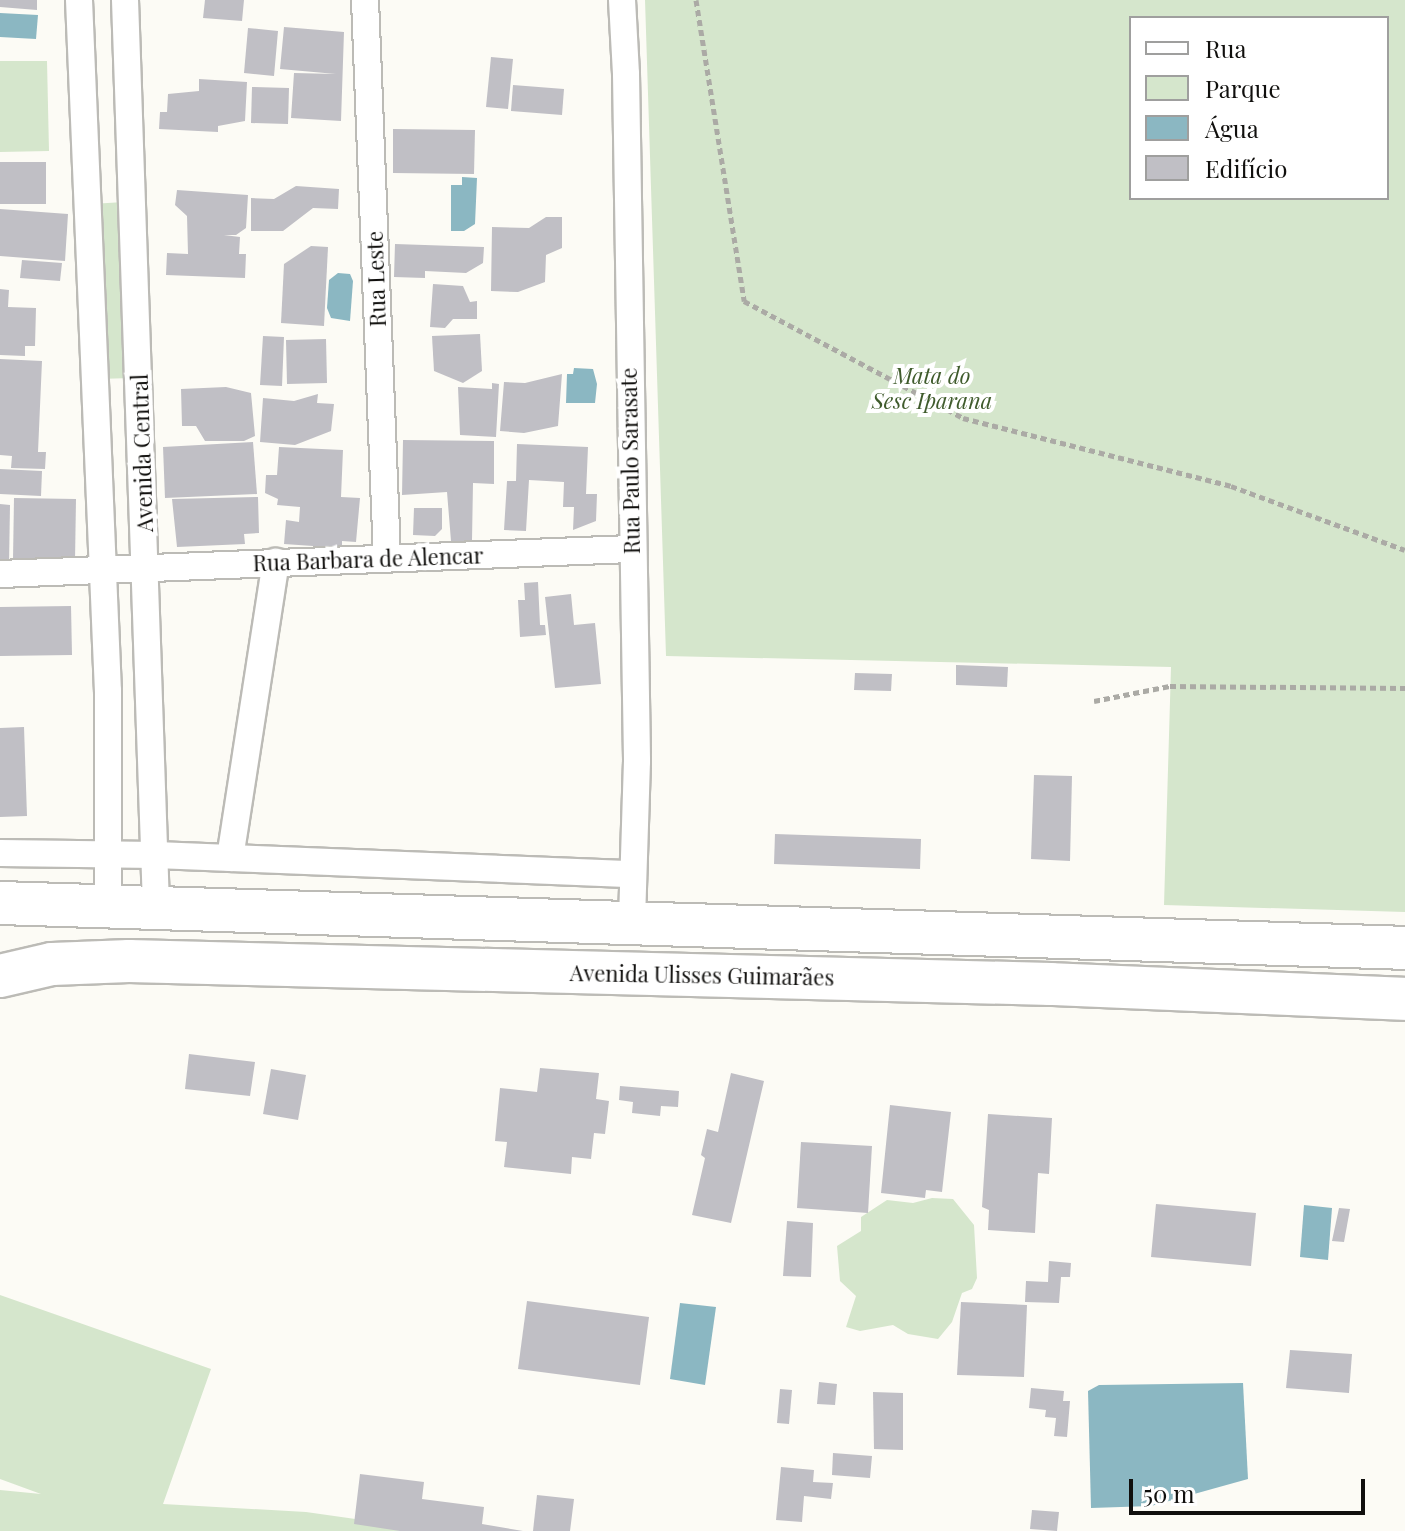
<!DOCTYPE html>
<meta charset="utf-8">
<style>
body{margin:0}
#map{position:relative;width:1405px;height:1531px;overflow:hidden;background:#fcfbf5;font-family:"Playfair Display",serif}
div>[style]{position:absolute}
.green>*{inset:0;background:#d5e6cc}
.water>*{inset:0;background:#8bb7c2}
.building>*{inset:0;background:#c0bfc5}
.path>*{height:5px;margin-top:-2.5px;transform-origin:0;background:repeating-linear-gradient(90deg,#abaaa5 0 6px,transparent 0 10px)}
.roads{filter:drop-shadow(2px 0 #bcbbb6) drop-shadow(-2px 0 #bcbbb6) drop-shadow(0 2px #bcbbb6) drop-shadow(0 -2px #bcbbb6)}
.street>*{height:26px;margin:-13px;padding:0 13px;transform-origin:13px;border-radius:13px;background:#fff}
.primary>*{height:42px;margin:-21px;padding:0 21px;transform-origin:21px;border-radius:21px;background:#fff}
span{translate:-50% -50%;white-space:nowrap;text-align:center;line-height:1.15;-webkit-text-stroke:8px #fff;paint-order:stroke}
.street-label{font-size:22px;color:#100f0d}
.park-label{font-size:22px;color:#3f5b2c;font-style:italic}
.legend{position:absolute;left:1129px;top:16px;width:260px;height:184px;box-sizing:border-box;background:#fff;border:2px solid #9f9f9e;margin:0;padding:10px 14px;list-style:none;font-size:24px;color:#100f0d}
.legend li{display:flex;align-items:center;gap:16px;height:40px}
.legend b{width:40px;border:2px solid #9f9f9e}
.scale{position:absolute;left:1129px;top:1479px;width:236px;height:36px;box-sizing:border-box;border:4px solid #100f0d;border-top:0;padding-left:10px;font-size:24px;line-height:28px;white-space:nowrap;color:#100f0d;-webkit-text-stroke:6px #fff;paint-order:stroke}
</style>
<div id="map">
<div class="green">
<div style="clip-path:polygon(evenodd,645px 0,1405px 0,1405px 912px,1164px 905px,1171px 667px,666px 656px,645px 0,1131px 18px,1387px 18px,1387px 198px,1131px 198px,1131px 18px)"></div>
<div style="clip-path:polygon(0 61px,47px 61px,49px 151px,0 152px)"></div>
<div style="clip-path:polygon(124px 202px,132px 378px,98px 379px,91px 204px)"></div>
<div style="clip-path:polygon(932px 1198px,953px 1199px,974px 1225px,977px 1278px,972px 1289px,962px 1293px,952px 1322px,938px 1339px,908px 1334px,893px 1325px,860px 1331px,846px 1327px,856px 1296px,840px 1281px,837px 1246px,861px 1231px,861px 1217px,887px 1200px,913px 1203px)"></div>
<div style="clip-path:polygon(0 1295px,211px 1369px,163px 1504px,306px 1512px,440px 1531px,0 1531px,0 1490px,41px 1494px,0 1479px)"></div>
</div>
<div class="water">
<div style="clip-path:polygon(0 13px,38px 15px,36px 39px,0 37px)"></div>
<div style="clip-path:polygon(462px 177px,477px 178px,475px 224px,464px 231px,451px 231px,451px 185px,462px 185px)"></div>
<div style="clip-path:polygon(338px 273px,350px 274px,353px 281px,350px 321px,331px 318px,327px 308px,329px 280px)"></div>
<div style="clip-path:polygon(574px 368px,593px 369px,597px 384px,595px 403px,566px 403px,567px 374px,573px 374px)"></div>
<div style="clip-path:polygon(1304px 1205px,1332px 1208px,1328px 1260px,1300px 1257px)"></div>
<div style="clip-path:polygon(680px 1303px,716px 1307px,705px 1385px,670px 1379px)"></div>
<div style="clip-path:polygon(1243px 1383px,1248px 1479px,1151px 1506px,1091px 1508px,1088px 1391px,1099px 1385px)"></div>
</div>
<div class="building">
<div style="clip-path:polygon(0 0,37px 0,37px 10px,0 7px)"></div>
<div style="clip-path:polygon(205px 0,244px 0,242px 21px,203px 18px)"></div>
<div style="clip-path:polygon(284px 27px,344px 32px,341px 121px,291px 118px,294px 73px,336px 74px,280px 69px)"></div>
<div style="clip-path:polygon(248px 28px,278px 31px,274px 76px,244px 73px)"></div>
<div style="clip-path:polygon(491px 57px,513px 59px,508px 109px,486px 107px)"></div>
<div style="clip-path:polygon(199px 79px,247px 82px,245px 121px,218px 126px,218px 132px,159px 129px,160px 112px,167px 112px,168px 94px,199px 91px)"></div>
<div style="clip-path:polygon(513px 85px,564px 89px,562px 115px,511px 111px)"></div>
<div style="clip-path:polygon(252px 87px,289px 88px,288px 124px,251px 123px)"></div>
<div style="clip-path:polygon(393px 129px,475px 130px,474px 174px,393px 173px)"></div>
<div style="clip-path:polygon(0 162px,46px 162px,46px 204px,0 204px)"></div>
<div style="clip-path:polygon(296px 186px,339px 189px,338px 209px,313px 208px,283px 231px,251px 231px,251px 198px,274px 199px)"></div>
<div style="clip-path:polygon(177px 190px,248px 195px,246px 228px,236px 235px,224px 235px,240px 237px,239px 254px,246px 254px,245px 278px,166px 275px,167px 253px,188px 254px,187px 216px,175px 205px)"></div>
<div style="clip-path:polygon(0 209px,68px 214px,65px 261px,0 256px)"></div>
<div style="clip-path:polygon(546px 217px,562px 217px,562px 248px,546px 255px,545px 282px,518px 292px,491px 291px,492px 227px,529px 228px)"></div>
<div style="clip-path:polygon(395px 244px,484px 247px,483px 263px,466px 273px,425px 271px,425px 278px,394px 277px)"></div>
<div style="clip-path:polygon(311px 246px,328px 247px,324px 326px,281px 323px,284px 264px)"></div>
<div style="clip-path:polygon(22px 260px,62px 263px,60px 281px,20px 278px)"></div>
<div style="clip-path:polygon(433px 284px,463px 286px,470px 302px,477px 301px,477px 319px,453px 319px,445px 328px,430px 327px)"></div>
<div style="clip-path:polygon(0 289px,9px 290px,8px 307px,36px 308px,35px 346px,25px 346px,25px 356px,0 355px)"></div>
<div style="clip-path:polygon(480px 334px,482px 371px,463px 383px,434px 371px,432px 336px)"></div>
<div style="clip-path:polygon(263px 336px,284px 337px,282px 386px,260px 385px)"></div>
<div style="clip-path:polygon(326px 339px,327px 383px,287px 384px,286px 340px)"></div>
<div style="clip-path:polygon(0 359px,42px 361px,38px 452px,46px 452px,45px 469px,11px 468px,12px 456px,0 455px)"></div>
<div style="clip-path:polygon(562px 374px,558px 426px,524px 433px,500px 431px,504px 382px,525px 383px)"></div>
<div style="clip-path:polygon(492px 383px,499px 384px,496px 437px,460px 435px,458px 387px,492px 389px)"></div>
<div style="clip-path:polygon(226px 387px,251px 393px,255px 436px,244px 441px,205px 441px,196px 426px,182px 426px,181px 389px)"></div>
<div style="clip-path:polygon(318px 394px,317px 403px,334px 404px,331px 431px,295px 445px,260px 442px,263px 398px,294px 401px)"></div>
<div style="clip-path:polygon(403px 440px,494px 441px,494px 484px,473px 483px,472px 541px,451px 541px,447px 492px,402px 495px)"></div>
<div style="clip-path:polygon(253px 442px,257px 494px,165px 498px,163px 447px)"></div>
<div style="clip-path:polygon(517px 444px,588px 447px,586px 494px,597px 494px,596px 521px,573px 530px,574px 507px,563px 507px,564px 482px,529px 480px,526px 531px,504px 530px,507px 481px,516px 481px)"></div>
<div style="clip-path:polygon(279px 447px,343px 450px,341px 497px,360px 498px,356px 542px,342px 541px,342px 548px,284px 544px,286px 520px,299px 522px,300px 507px,277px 505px,278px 499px,265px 493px,266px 475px,277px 475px)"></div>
<div style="clip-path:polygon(0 469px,42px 471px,41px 496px,0 494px)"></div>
<div style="clip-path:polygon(258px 497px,259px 533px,244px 534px,245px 544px,177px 547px,172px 499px)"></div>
<div style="clip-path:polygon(14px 498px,76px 499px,75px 561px,13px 560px)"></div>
<div style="clip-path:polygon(0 504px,10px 505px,9px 565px,0 565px)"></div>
<div style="clip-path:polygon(414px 508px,442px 508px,442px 529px,435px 536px,413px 535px)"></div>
<div style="clip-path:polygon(538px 582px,540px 625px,545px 625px,546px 635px,520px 637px,518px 600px,525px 600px,524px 583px)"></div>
<div style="clip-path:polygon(571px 594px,574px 625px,595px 623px,601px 684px,555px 688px,545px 597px)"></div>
<div style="clip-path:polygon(71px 606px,72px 655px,0 656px,0 607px)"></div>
<div style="clip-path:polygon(956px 665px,1008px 667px,1007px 687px,956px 685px)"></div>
<div style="clip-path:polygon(855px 673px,892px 674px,891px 691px,854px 690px)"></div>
<div style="clip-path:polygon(24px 727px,27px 816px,0 817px,0 728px)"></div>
<div style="clip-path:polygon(1034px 775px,1072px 776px,1070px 861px,1031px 859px)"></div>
<div style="clip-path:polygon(775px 834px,921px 839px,920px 869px,774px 864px)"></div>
<div style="clip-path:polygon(189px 1054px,255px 1062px,250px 1096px,185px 1089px)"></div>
<div style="clip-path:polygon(540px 1068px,599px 1073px,596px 1099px,609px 1101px,605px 1134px,594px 1133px,591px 1159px,572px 1157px,571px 1174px,504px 1167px,507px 1142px,495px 1141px,500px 1088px,537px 1092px)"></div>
<div style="clip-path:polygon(271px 1069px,306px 1075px,298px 1120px,263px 1114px)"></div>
<div style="clip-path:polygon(731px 1073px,764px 1081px,731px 1223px,692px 1215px,705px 1158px,701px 1155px,707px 1129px,718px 1132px)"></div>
<div style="clip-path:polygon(620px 1086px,679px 1091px,678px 1107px,661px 1106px,660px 1116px,632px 1113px,633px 1102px,619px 1100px)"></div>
<div style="clip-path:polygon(890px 1105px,951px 1112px,942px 1192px,926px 1190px,925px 1198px,881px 1193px)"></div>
<div style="clip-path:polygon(988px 1114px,1052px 1118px,1049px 1174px,1038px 1173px,1035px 1233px,988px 1230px,989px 1210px,982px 1207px)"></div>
<div style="clip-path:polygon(801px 1142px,872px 1146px,868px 1213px,797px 1208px)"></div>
<div style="clip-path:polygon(1156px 1204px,1256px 1213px,1251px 1266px,1151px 1257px)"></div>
<div style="clip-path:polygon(1339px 1208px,1350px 1209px,1344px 1242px,1332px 1241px)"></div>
<div style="clip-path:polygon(787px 1221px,813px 1223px,811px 1277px,783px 1276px)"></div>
<div style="clip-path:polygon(1049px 1261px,1071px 1263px,1070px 1277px,1061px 1277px,1059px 1303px,1025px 1302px,1026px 1281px,1048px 1282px)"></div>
<div style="clip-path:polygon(527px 1301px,649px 1317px,640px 1385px,518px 1369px)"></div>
<div style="clip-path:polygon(961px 1302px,1027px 1305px,1024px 1377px,957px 1375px)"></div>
<div style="clip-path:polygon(1290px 1350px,1352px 1354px,1349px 1393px,1286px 1388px)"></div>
<div style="clip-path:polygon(819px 1382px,837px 1384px,835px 1405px,817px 1404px)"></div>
<div style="clip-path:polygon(1031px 1388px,1064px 1391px,1063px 1401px,1070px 1401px,1067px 1437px,1054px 1436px,1056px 1418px,1045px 1417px,1046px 1410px,1029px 1408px)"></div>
<div style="clip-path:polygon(780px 1389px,792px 1390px,789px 1424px,777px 1423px)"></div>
<div style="clip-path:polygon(873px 1392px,903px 1393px,903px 1450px,874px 1449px)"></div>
<div style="clip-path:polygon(833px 1453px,872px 1456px,870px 1478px,832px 1475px)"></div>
<div style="clip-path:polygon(781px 1467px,814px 1470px,813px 1482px,833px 1483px,831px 1499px,804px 1496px,802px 1522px,776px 1520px)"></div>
<div style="clip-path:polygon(360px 1474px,424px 1482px,422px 1499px,484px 1507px,482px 1524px,523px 1531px,400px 1531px,354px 1524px)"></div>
<div style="clip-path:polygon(537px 1495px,574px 1499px,570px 1531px,533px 1531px)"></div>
<div style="clip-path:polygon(1032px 1510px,1059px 1512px,1057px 1531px,1030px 1529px)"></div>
</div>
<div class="path">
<div style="left:696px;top:0;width:305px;rotate:80.9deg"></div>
<div style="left:744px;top:301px;width:248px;rotate:28.1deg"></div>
<div style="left:963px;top:418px;width:276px;rotate:14.2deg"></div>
<div style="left:1231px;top:486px;width:185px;rotate:20.2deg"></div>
<div style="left:1094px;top:701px;width:77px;rotate:-11.2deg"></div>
<div style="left:1170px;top:686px;width:235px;rotate:0.5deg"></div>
</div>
<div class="roads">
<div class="street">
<div style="left:79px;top:0;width:692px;rotate:87.6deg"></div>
<div style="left:108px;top:691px;width:214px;rotate:90deg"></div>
<div style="left:125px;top:0;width:907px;rotate:88.04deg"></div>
<div style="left:365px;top:0;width:558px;rotate:87.74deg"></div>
<div style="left:622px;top:0;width:74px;rotate:86.9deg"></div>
<div style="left:626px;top:74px;width:687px;rotate:89.08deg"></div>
<div style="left:637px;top:761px;width:162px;rotate:91.8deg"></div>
<div style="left:0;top:574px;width:631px;rotate:-2.27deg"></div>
<div style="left:0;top:853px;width:156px;rotate:0.7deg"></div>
<div style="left:156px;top:855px;width:477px;rotate:2.3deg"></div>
<div style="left:230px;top:858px;width:300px;rotate:-81.2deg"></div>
</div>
<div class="primary">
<div style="left:0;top:903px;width:1406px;rotate:1.83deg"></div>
<div style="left:0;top:976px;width:53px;rotate:-13deg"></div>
<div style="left:52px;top:964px;width:77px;rotate:-2.2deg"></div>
<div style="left:129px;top:961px;width:922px;rotate:1.43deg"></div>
<div style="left:1051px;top:984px;width:354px;rotate:2.4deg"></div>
</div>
</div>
<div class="street-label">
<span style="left:376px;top:279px;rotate:-92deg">Rua Leste</span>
<span style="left:142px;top:453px;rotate:-92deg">Avenida Central</span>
<span style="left:630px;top:461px;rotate:-91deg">Rua Paulo Sarasate</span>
<span style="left:368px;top:559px;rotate:-2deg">Rua Barbara de Alencar</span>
<span style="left:702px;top:975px;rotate:1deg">Avenida Ulisses Guimarães</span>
</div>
<div class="park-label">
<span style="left:932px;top:388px">Mata do<br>Sesc Iparana</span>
</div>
<ul class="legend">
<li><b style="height:10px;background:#fff"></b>Rua</li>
<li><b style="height:22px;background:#d5e6cc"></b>Parque</li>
<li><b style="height:22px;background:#8bb7c2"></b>Água</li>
<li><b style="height:22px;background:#c0bfc5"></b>Edifício</li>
</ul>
<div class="scale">50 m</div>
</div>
